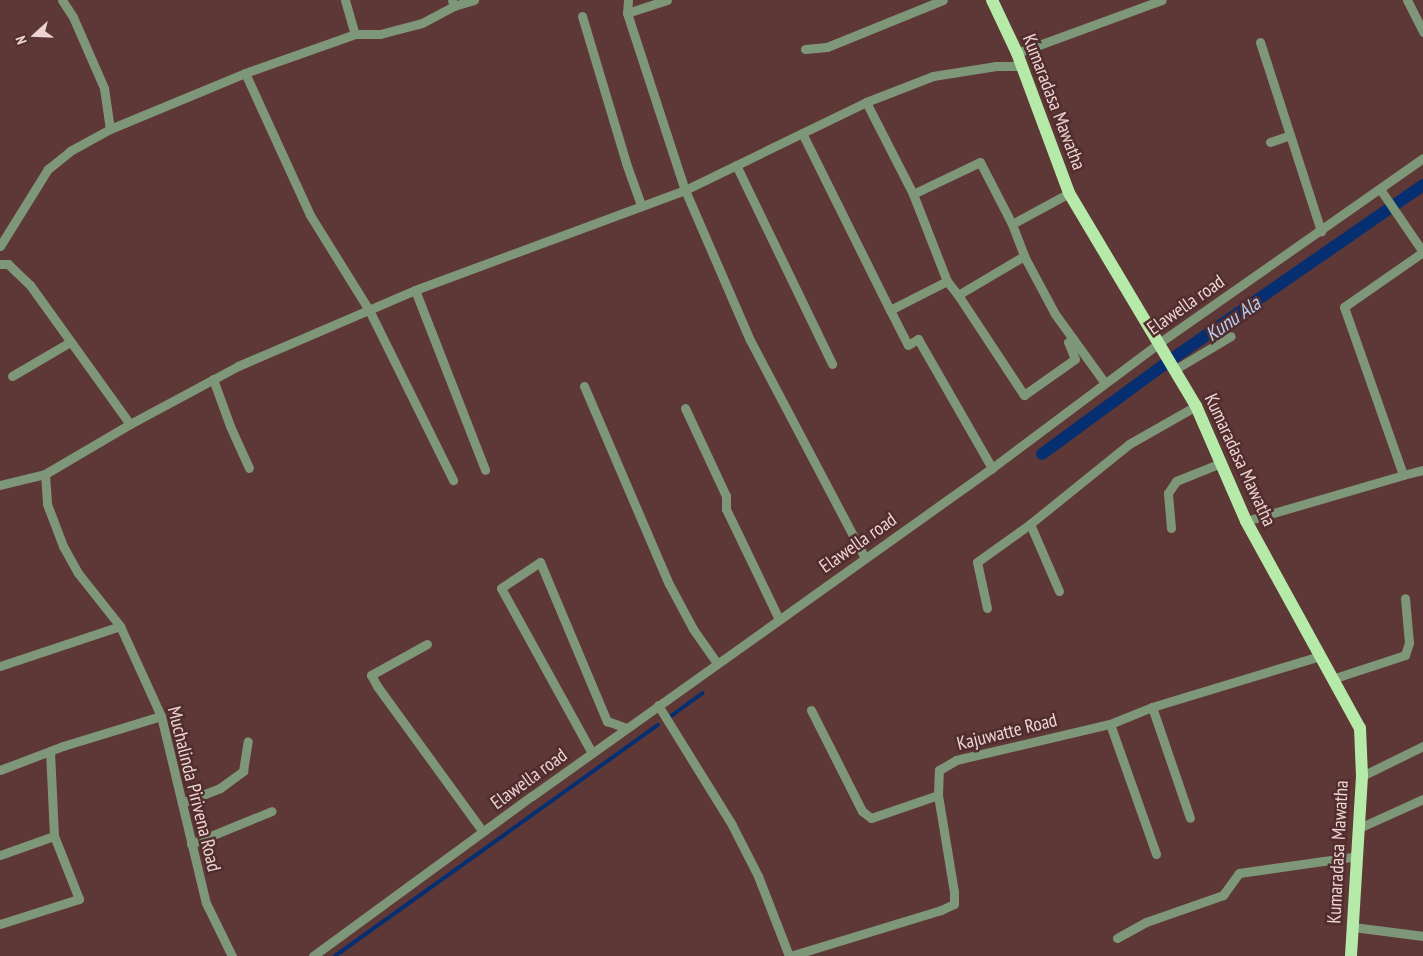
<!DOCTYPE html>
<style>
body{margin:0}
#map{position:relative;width:1423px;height:956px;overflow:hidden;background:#5e3737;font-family:"PT Sans Narrow",sans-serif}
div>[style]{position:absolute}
.stream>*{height:4px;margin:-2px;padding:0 2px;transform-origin:2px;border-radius:2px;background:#052f70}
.canal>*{height:12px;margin:-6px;padding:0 6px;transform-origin:6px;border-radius:6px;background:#052f70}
.minor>*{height:9px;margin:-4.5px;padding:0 4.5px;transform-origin:4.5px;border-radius:4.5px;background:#7e9778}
.major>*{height:12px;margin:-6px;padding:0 6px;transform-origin:6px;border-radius:6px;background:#b5eaa8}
span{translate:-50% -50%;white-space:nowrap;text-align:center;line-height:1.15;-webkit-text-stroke:5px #522d2d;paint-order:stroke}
.street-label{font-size:19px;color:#edd5d4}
.water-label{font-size:20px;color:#b6cff6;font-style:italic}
.north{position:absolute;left:10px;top:10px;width:50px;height:50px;-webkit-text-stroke:4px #522d2d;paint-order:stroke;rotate:250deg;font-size:14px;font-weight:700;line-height:20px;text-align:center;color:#edd5d4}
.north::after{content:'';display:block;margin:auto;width:18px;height:22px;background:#edd5d4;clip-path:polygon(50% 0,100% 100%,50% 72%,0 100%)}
</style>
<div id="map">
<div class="stream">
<div style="left:671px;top:716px;width:39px;rotate:-36deg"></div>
<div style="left:335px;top:956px;width:397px;rotate:-35.6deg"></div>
</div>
<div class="canal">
<div style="left:1042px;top:454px;width:157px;rotate:-36.2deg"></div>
<div style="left:1169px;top:361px;width:309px;rotate:-34.7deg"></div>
</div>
<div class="minor">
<div style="left:62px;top:0;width:20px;rotate:57deg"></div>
<div style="left:73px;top:17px;width:77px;rotate:66.4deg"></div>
<div style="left:104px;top:88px;width:41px;rotate:81.7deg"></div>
<div style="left:345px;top:0;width:35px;rotate:74deg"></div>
<div style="left:628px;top:0;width:13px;rotate:94deg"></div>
<div style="left:627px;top:13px;width:186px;rotate:71.9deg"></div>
<div style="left:685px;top:190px;width:163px;rotate:66.6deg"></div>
<div style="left:750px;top:340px;width:246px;rotate:62.2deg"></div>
<div style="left:1407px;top:0;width:36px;rotate:63deg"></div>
<div style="left:454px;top:6px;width:21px;rotate:-17deg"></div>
<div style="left:627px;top:13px;width:42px;rotate:-18deg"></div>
<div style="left:582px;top:16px;width:153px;rotate:73.3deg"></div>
<div style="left:626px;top:163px;width:45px;rotate:70.3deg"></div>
<div style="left:1260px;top:42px;width:199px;rotate:72.1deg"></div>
<div style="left:805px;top:49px;width:22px;rotate:-5deg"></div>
<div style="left:827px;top:47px;width:125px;rotate:-22.1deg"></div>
<div style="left:1017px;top:53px;width:154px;rotate:-20.1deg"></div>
<div style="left:245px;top:73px;width:156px;rotate:65.4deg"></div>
<div style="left:310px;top:215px;width:112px;rotate:58.2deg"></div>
<div style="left:369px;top:310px;width:190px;rotate:63.7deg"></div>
<div style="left:866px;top:102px;width:103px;rotate:62.9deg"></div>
<div style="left:913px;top:194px;width:93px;rotate:68.7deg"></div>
<div style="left:947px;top:281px;width:18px;rotate:52deg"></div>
<div style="left:958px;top:295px;width:77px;rotate:-30.6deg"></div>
<div style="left:802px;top:133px;width:198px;rotate:63.6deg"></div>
<div style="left:890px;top:310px;width:64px;rotate:-27deg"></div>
<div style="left:1270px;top:142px;width:21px;rotate:-19deg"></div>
<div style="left:736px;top:165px;width:221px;rotate:64.2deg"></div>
<div style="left:1380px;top:189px;width:76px;rotate:55.7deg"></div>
<div style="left:913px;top:194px;width:74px;rotate:-25.5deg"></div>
<div style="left:980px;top:162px;width:70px;rotate:62.7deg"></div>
<div style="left:1012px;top:224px;width:34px;rotate:69deg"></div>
<div style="left:1024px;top:256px;width:66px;rotate:61.9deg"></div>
<div style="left:1055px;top:314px;width:85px;rotate:54.1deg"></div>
<div style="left:1012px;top:224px;width:65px;rotate:-28.5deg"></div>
<div style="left:0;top:246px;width:91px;rotate:-58.1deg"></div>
<div style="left:48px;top:169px;width:28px;rotate:-39deg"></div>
<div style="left:70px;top:151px;width:46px;rotate:-28.8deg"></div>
<div style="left:110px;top:129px;width:146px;rotate:-22.5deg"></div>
<div style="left:245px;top:73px;width:117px;rotate:-19.5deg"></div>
<div style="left:355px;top:34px;width:25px"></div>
<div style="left:380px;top:34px;width:43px;rotate:-14.7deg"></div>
<div style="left:422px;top:23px;width:36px;rotate:-28deg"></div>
<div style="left:454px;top:6px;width:6px;rotate:-108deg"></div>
<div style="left:1423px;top:252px;width:96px;rotate:145.2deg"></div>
<div style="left:1344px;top:307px;width:178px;rotate:70.6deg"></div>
<div style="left:1403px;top:475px;width:21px;rotate:-14deg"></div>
<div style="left:0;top:264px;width:8px"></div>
<div style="left:8px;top:264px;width:30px;rotate:44deg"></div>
<div style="left:30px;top:285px;width:171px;rotate:54.3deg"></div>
<div style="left:415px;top:290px;width:193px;rotate:68.7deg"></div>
<div style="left:958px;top:295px;width:120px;rotate:56.6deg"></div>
<div style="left:1024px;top:395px;width:62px;rotate:-35.2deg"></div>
<div style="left:1075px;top:359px;width:18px;rotate:-112deg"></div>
<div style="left:1068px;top:342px;width:6px;rotate:-39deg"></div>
<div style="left:890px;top:310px;width:39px;rotate:63deg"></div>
<div style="left:908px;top:345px;width:12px;rotate:-31deg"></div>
<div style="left:918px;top:339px;width:149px;rotate:60.2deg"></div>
<div style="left:1174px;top:370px;width:66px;rotate:-30.8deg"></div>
<div style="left:12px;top:376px;width:67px;rotate:-30.4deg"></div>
<div style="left:213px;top:379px;width:50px;rotate:70.1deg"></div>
<div style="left:230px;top:426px;width:46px;rotate:65.7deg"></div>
<div style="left:584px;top:386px;width:215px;rotate:66.8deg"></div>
<div style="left:669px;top:584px;width:51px;rotate:61.9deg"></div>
<div style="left:693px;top:629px;width:42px;rotate:54.8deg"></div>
<div style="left:685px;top:408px;width:97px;rotate:65deg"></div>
<div style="left:726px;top:496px;width:13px;rotate:90deg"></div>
<div style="left:726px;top:509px;width:122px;rotate:64.3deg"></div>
<div style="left:45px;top:474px;width:30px;rotate:86deg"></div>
<div style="left:47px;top:504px;width:45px;rotate:69.1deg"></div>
<div style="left:63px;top:546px;width:31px;rotate:61deg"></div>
<div style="left:78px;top:573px;width:68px;rotate:51.6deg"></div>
<div style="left:120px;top:626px;width:99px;rotate:65.5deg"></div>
<div style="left:161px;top:716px;width:192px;rotate:76.5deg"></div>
<div style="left:206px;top:903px;width:59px;rotate:63.9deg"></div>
<div style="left:0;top:485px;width:46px;rotate:-13.7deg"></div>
<div style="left:45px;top:474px;width:99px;rotate:-30.5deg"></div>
<div style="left:130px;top:424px;width:123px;rotate:-28.2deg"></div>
<div style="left:238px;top:366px;width:193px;rotate:-23.2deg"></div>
<div style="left:415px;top:290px;width:288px;rotate:-20.3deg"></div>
<div style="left:685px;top:190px;width:201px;rotate:-25.9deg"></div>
<div style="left:866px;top:102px;width:72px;rotate:-21.2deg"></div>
<div style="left:933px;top:76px;width:64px;rotate:-9deg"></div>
<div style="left:996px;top:66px;width:25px"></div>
<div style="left:1246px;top:521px;width:164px;rotate:-16.3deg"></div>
<div style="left:1030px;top:524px;width:73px;rotate:66.6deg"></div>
<div style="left:1171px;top:528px;width:35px;rotate:-95deg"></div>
<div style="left:1168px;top:493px;width:14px;rotate:-56deg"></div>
<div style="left:1176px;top:481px;width:48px;rotate:-21.8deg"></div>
<div style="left:987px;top:608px;width:47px;rotate:-102.3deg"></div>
<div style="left:977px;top:562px;width:65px;rotate:-35.6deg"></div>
<div style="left:1030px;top:524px;width:127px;rotate:-38.9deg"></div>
<div style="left:1129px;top:444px;width:77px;rotate:-29.6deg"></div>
<div style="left:427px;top:644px;width:64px;rotate:151deg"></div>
<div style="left:371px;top:675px;width:13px;rotate:61deg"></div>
<div style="left:377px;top:686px;width:180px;rotate:54deg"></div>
<div style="left:0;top:666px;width:126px;rotate:-18.4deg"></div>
<div style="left:1332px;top:679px;width:77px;rotate:-18.2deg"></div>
<div style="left:1405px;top:655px;width:13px;rotate:-72deg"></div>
<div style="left:1409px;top:643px;width:45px;rotate:-95.1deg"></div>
<div style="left:658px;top:705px;width:141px;rotate:58.3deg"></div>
<div style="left:732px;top:825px;width:57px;rotate:63deg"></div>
<div style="left:758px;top:876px;width:86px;rotate:68.8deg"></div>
<div style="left:1152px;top:707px;width:117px;rotate:71.1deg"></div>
<div style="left:811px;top:710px;width:113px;rotate:63.2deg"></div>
<div style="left:862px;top:811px;width:11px;rotate:38deg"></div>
<div style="left:871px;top:818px;width:71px;rotate:-18.9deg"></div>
<div style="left:1110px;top:724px;width:138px;rotate:70.5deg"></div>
<div style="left:592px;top:753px;width:188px;rotate:-118.9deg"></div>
<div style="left:501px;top:588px;width:47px;rotate:-33.7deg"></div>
<div style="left:540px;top:562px;width:173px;rotate:67.2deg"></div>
<div style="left:607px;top:721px;width:20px;rotate:20deg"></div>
<div style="left:0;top:770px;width:67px;rotate:-20.9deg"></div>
<div style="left:63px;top:746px;width:102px;rotate:-17deg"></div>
<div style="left:1362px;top:776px;width:68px;rotate:-26.2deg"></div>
<div style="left:182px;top:803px;width:41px;rotate:-21.5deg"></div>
<div style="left:220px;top:788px;width:29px;rotate:-36deg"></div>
<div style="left:243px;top:771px;width:30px;rotate:-81deg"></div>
<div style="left:1359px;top:828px;width:70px;rotate:-24.4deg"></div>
<div style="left:191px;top:844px;width:87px;rotate:-22.2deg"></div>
<div style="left:0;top:855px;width:57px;rotate:-19.4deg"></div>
<div style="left:0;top:924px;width:83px;rotate:-17.6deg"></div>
<div style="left:79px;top:899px;width:68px;rotate:-111.6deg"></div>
<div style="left:54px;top:836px;width:85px;rotate:-92.7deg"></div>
<div style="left:1353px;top:927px;width:71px;rotate:7.3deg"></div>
<div style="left:1117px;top:938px;width:33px;rotate:-29deg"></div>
<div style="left:1146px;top:922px;width:82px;rotate:-19.3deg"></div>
<div style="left:1223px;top:895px;width:27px;rotate:-54deg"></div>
<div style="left:1239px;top:873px;width:120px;rotate:-8.1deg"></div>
<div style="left:313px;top:956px;width:271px;rotate:-36.2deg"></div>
<div style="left:532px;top:796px;width:565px;rotate:-35.49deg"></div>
<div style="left:992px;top:468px;width:209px;rotate:-36.8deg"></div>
<div style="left:1159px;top:343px;width:322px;rotate:-35deg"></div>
<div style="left:790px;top:956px;width:158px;rotate:-16.9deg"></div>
<div style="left:941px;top:910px;width:14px;rotate:-25deg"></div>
<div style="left:954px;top:904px;width:12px;rotate:-90deg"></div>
<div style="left:954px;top:892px;width:98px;rotate:-99.4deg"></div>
<div style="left:938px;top:795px;width:25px;rotate:-88deg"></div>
<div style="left:939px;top:770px;width:20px;rotate:-30deg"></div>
<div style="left:956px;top:760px;width:158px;rotate:-13.2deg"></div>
<div style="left:1110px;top:724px;width:45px;rotate:-22deg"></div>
<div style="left:1152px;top:707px;width:176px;rotate:-16.9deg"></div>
</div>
<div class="major">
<div style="left:992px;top:0;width:59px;rotate:64.7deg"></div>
<div style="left:1017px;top:53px;width:149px;rotate:69.6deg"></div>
<div style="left:1069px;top:193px;width:248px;rotate:59.2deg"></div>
<div style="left:1196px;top:406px;width:125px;rotate:66.5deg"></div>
<div style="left:1246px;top:521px;width:236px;rotate:61.2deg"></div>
<div style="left:1360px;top:728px;width:48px;rotate:87.6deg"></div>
<div style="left:1362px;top:776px;width:180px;rotate:93.5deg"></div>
</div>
<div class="street-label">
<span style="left:1054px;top:102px;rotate:69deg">Kumaradasa Mawatha</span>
<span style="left:1186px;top:305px;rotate:-35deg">Elawella road</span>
<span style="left:1240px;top:460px;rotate:65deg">Kumaradasa Mawatha</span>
<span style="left:858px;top:543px;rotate:-35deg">Elawella road</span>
<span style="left:1007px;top:732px;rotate:-14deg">Kajuwatte Road</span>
<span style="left:529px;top:779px;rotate:-36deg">Elawella road</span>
<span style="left:194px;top:789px;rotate:76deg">Muchalinda Pirivena Road</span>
<span style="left:1338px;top:852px;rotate:-87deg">Kumaradasa Mawatha</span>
</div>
<div class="water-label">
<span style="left:1233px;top:319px;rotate:-35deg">Kunu Ala</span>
</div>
<div class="north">N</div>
</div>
